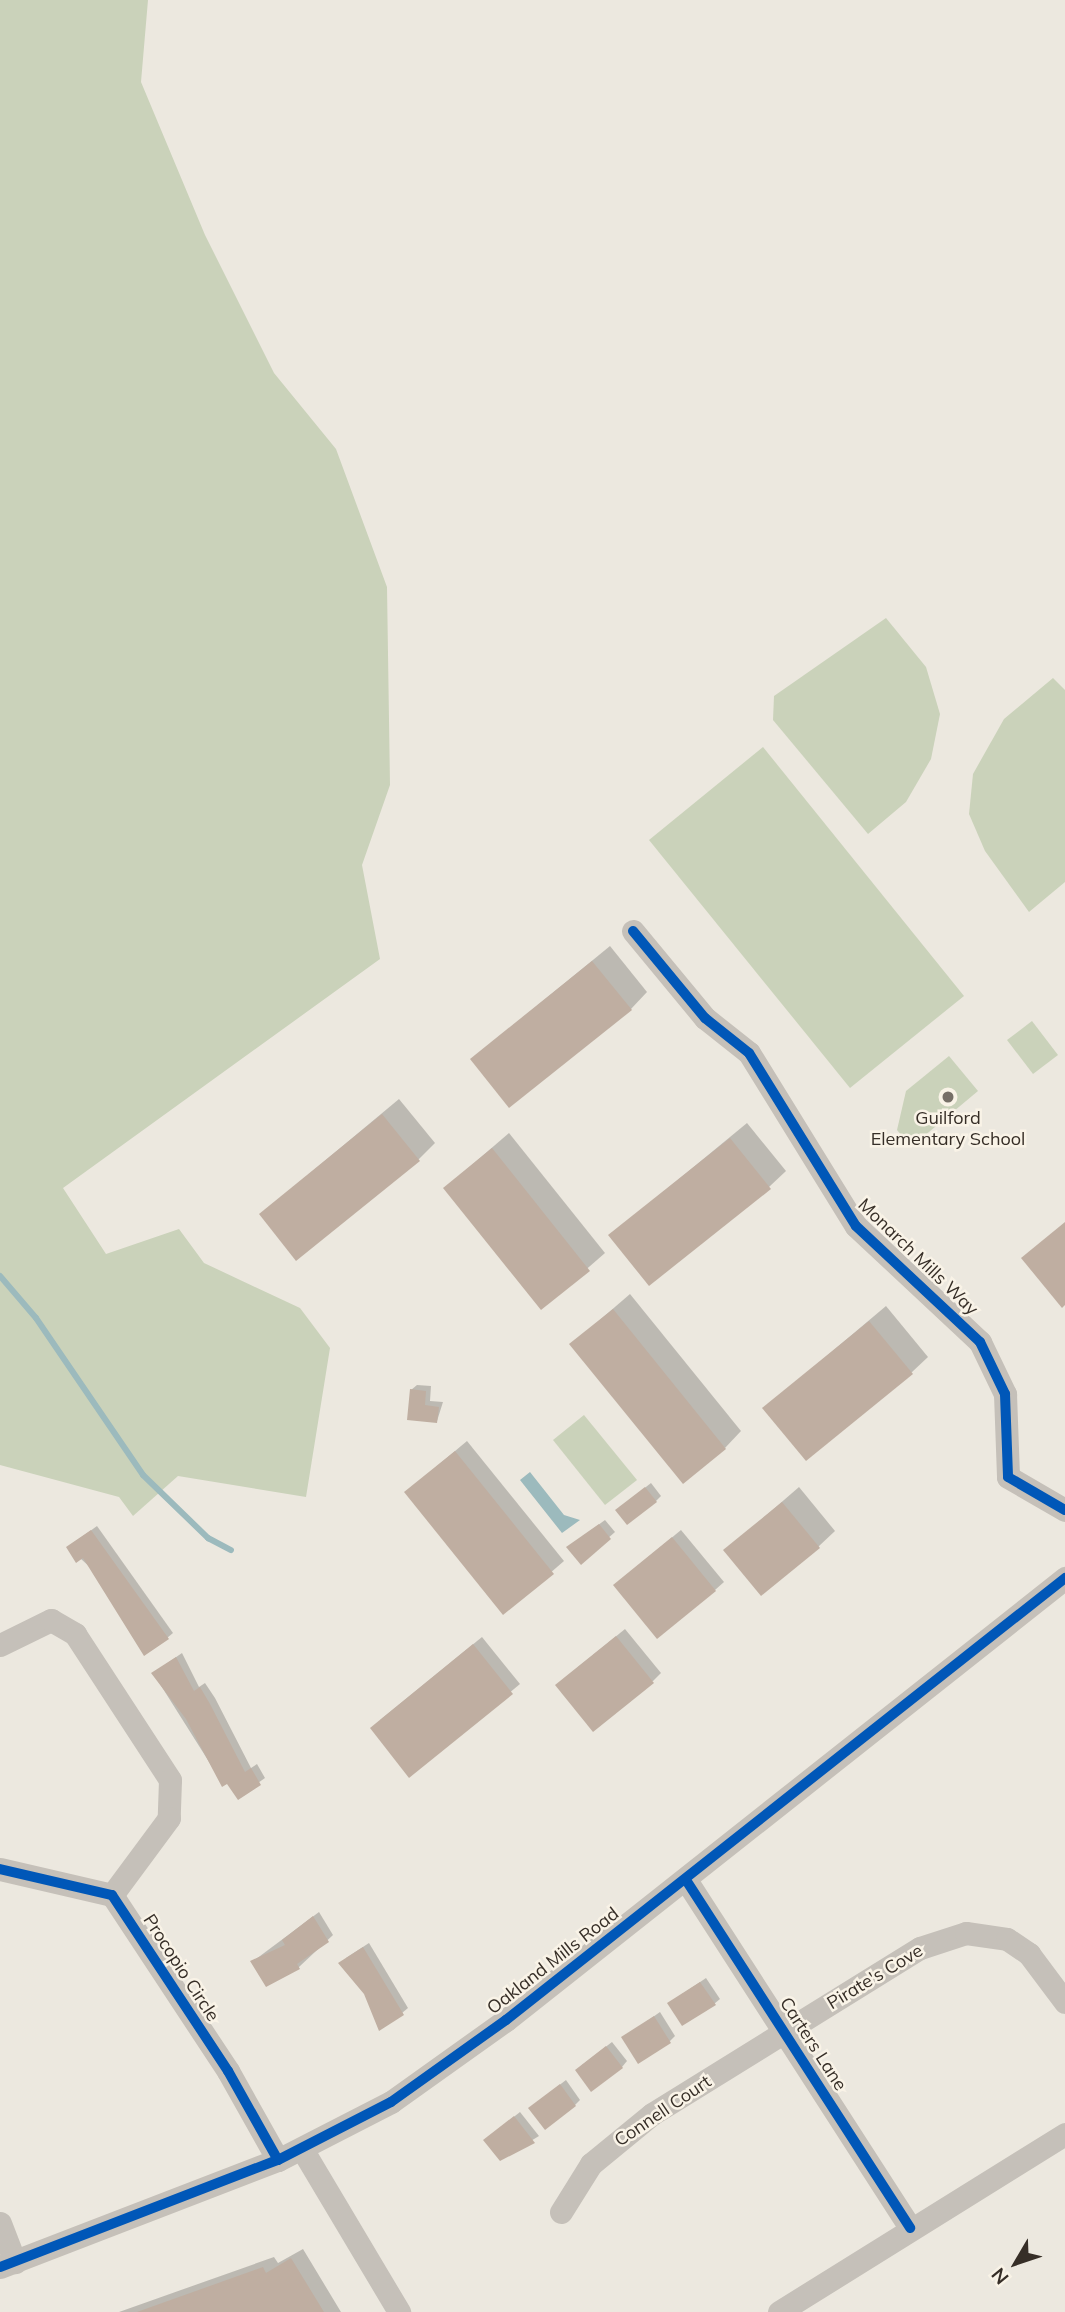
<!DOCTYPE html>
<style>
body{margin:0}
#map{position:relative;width:1065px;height:2312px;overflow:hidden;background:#ece8df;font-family:Mulish,sans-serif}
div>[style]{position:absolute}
.green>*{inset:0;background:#cad2ba}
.water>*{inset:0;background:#9cbabd}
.shadow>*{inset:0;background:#0003}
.stream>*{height:6px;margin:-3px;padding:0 3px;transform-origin:3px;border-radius:3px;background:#9cbabd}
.building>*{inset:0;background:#bfaea1}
.minor>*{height:23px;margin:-11.5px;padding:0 11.5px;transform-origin:11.5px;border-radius:11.5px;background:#c5c0b9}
.cycleway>*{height:10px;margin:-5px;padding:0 5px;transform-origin:5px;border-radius:5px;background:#0057b8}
.dots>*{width:19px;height:19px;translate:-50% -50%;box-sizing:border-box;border:4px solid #f9f3e7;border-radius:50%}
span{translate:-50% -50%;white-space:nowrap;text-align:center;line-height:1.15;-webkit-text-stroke:5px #f9f3e7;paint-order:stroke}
.poi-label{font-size:18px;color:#362e27}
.street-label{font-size:18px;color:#362e27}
.north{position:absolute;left:981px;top:2228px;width:70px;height:70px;-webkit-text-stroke:5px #f9f3e7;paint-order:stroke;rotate:231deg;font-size:19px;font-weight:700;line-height:28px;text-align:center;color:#362e27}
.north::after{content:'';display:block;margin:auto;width:24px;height:32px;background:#362e27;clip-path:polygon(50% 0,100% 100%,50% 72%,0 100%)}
</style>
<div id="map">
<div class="green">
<div style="clip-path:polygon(0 0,148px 0,141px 82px,205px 235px,274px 373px,336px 449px,387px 587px,390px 785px,362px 865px,380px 959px,63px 1188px,106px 1254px,179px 1229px,204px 1263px,300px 1308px,330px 1348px,306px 1497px,178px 1476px,133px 1516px,119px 1497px,0 1465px)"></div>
<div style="clip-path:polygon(886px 618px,926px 667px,940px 714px,931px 759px,906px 802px,868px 834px,773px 720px,774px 696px)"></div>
<div style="clip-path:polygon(1053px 678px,1065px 690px,1065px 882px,1029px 912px,985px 851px,969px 814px,973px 774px,1004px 719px)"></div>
<div style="clip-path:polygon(763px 747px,964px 996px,850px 1088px,649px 840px)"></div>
<div style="clip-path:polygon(1032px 1021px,1058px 1055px,1033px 1074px,1007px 1040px)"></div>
<div style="clip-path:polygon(949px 1056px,978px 1091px,911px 1147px,897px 1130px,906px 1091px)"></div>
<div style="clip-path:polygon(584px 1415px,637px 1480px,605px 1505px,553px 1440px)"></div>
</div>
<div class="water">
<div style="clip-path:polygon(530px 1472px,564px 1515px,580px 1520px,562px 1533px,520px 1480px)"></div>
</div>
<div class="shadow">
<div style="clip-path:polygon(610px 946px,647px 992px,631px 1009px,472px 1059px)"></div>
<div style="clip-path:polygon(399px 1099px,435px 1143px,418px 1160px,261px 1214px)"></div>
<div style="clip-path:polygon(747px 1123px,786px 1171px,769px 1187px,611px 1235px)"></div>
<div style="clip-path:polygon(509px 1133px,605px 1253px,542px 1308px,445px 1188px)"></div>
<div style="clip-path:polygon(630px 1294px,741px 1431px,725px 1448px,572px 1344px)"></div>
<div style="clip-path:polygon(886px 1306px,928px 1357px,911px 1373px,765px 1408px)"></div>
<div style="clip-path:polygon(417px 1385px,431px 1386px,430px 1401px,443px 1402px,437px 1421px,411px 1390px)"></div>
<div style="clip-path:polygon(467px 1441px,564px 1561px,504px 1613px,406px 1492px)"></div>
<div style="clip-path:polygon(651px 1483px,661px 1496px,656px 1501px,623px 1505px)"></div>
<div style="clip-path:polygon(799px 1487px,835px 1531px,818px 1547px,726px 1550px)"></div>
<div style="clip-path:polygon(605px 1520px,615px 1532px,581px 1562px,568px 1547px)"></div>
<div style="clip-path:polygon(97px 1526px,173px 1633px,167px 1638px,68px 1547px)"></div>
<div style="clip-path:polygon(681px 1530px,724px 1582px,715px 1590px,624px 1577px)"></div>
<div style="clip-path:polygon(625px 1629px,661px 1673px,653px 1681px,566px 1677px)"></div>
<div style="clip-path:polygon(482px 1637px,520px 1684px,410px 1775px,380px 1720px)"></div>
<div style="clip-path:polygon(182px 1653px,199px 1687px,205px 1683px,215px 1698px,251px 1768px,257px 1764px,265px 1778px,238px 1797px,228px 1781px,223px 1784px,153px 1673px)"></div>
<div style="clip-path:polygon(319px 1912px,333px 1935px,299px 1967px,266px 1985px,252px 1962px)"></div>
<div style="clip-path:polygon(369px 1943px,408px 2008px,402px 2013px,366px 1993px,346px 1958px)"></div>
<div style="clip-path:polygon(706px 1978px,720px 1999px,714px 2004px,669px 2003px)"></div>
<div style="clip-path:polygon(660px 2012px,675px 2036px,670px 2041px,623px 2038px)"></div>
<div style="clip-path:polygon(612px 2042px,627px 2061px,622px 2067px,582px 2065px)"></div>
<div style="clip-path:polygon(566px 2080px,580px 2100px,575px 2105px,536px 2103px)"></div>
<div style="clip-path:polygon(520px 2112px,539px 2136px,501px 2159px,491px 2135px)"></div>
<div style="clip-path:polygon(303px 2249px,341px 2312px,119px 2312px,274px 2257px,278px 2263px)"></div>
</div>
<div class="stream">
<div style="left:0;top:1276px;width:55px;rotate:49.4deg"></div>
<div style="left:36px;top:1318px;width:190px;rotate:55.7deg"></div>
<div style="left:143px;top:1475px;width:91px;rotate:44.1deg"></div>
<div style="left:208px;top:1538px;width:26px;rotate:28deg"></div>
</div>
<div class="building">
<div style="clip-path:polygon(592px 961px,632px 1010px,509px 1108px,470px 1059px)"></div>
<div style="clip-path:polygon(382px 1114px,420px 1161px,296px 1261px,259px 1214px)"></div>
<div style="clip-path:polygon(730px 1138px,771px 1189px,649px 1286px,608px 1235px)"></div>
<div style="clip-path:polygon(492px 1148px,590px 1271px,541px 1310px,443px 1188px)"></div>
<div style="clip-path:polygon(1065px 1222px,1065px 1305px,1062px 1308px,1021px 1258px)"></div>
<div style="clip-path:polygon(613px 1309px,726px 1449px,683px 1484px,569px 1344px)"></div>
<div style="clip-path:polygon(869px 1321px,913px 1374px,806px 1461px,762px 1408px)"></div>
<div style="clip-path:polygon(410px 1389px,426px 1391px,425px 1405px,439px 1407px,437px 1423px,407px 1420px)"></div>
<div style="clip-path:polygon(455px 1451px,554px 1574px,503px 1615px,404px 1492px)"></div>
<div style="clip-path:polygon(645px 1487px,657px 1502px,627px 1525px,615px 1510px)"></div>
<div style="clip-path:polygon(782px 1502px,820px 1548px,761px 1596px,723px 1550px)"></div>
<div style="clip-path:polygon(599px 1524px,611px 1539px,581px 1565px,566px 1547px)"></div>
<div style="clip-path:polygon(91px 1530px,169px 1639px,144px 1656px,83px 1558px,76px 1563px,66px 1547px)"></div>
<div style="clip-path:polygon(672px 1537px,716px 1591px,657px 1639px,613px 1585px)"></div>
<div style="clip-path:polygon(616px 1636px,654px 1683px,593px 1732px,555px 1685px)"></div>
<div style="clip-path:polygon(473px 1644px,513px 1694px,409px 1778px,370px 1728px)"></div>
<div style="clip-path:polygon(176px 1657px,194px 1691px,200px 1687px,210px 1704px,245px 1772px,251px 1768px,261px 1785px,238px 1800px,227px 1784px,222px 1787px,186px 1719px,151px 1673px)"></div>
<div style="clip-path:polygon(313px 1916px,329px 1942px,297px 1964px,300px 1969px,266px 1987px,250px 1961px,285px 1945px,282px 1940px)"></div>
<div style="clip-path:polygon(363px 1947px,404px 2015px,379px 2031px,364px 1994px,338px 1963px)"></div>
<div style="clip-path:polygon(700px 1982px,716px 2005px,682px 2026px,667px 2003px)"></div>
<div style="clip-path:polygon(654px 2016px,671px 2043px,638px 2064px,621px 2037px)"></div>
<div style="clip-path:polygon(606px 2046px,623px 2068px,591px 2092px,575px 2070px)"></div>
<div style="clip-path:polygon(560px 2084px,576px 2106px,545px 2130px,528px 2108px)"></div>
<div style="clip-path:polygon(514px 2116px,535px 2143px,500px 2161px,483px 2140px)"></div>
<div style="clip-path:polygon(291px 2258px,324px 2312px,137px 2312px,263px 2267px,266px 2273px)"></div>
</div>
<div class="minor">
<div style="left:633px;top:931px;width:113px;rotate:50.4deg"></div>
<div style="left:705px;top:1018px;width:56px;rotate:38.5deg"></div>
<div style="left:749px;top:1053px;width:203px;rotate:58.3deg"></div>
<div style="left:856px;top:1226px;width:170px;rotate:43.1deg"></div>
<div style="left:980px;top:1342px;width:58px;rotate:64.3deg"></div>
<div style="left:1005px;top:1394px;width:83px;rotate:87.9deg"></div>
<div style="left:1008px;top:1477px;width:66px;rotate:30.1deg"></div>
<div style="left:0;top:1645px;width:57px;rotate:-26.1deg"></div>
<div style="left:51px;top:1620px;width:28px;rotate:30deg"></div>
<div style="left:75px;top:1634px;width:174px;rotate:56.9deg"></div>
<div style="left:170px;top:1780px;width:38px;rotate:92deg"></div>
<div style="left:169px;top:1818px;width:96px;rotate:126.5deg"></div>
<div style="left:0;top:1869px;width:115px;rotate:13.1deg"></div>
<div style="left:112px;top:1895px;width:211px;rotate:56.6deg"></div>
<div style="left:228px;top:2071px;width:102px;rotate:60.7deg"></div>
<div style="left:686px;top:1880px;width:414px;rotate:57.2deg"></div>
<div style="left:302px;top:2149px;width:190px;rotate:59.2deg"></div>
<div style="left:561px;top:2212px;width:57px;rotate:-58deg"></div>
<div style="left:591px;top:2164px;width:79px;rotate:-39.3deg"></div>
<div style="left:652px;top:2114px;width:315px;rotate:-31.8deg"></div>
<div style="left:920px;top:1948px;width:48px;rotate:-18.1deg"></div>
<div style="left:966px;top:1933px;width:41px;rotate:8.3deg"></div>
<div style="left:1007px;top:1939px;width:27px;rotate:34deg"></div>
<div style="left:1029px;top:1954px;width:60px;rotate:53.1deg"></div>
<div style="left:0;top:2223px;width:42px;rotate:69deg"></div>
<div style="left:0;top:2267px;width:298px;rotate:-21.1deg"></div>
<div style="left:278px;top:2160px;width:127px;rotate:-27.2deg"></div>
<div style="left:391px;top:2102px;width:141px;rotate:-35.5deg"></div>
<div style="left:506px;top:2020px;width:713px;rotate:-38.33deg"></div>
<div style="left:779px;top:2312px;width:337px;rotate:-31.9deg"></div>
</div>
<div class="cycleway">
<div style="left:633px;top:931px;width:113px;rotate:50.4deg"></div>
<div style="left:705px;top:1018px;width:56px;rotate:38.5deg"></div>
<div style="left:749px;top:1053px;width:203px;rotate:58.3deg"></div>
<div style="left:856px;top:1226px;width:170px;rotate:43.1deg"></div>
<div style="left:980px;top:1342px;width:58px;rotate:64.3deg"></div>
<div style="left:1005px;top:1394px;width:83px;rotate:87.9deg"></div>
<div style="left:1008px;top:1477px;width:66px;rotate:30.1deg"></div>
<div style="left:0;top:1869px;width:115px;rotate:13.1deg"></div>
<div style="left:112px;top:1895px;width:211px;rotate:56.6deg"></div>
<div style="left:228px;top:2071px;width:102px;rotate:60.7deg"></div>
<div style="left:686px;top:1880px;width:414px;rotate:57.2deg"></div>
<div style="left:0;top:2267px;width:298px;rotate:-21.1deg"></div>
<div style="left:278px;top:2160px;width:127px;rotate:-27.2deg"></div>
<div style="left:391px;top:2102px;width:141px;rotate:-35.5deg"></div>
<div style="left:506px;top:2020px;width:713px;rotate:-38.33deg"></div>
</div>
<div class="dots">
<div style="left:948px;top:1097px;background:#766f67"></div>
</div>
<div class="poi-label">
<span style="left:948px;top:1129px">Guilford<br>Elementary School</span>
</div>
<div class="street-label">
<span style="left:918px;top:1257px;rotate:44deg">Monarch Mills Way</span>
<span style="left:553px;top:1961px;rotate:-38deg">Oakland Mills Road</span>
<span style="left:181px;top:1968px;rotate:57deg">Procopio Circle</span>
<span style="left:875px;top:1977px;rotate:-31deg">Pirate's Cove</span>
<span style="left:813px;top:2044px;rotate:57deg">Carters Lane</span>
<span style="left:663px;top:2111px;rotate:-34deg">Connell Court</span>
</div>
<div class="north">N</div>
</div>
